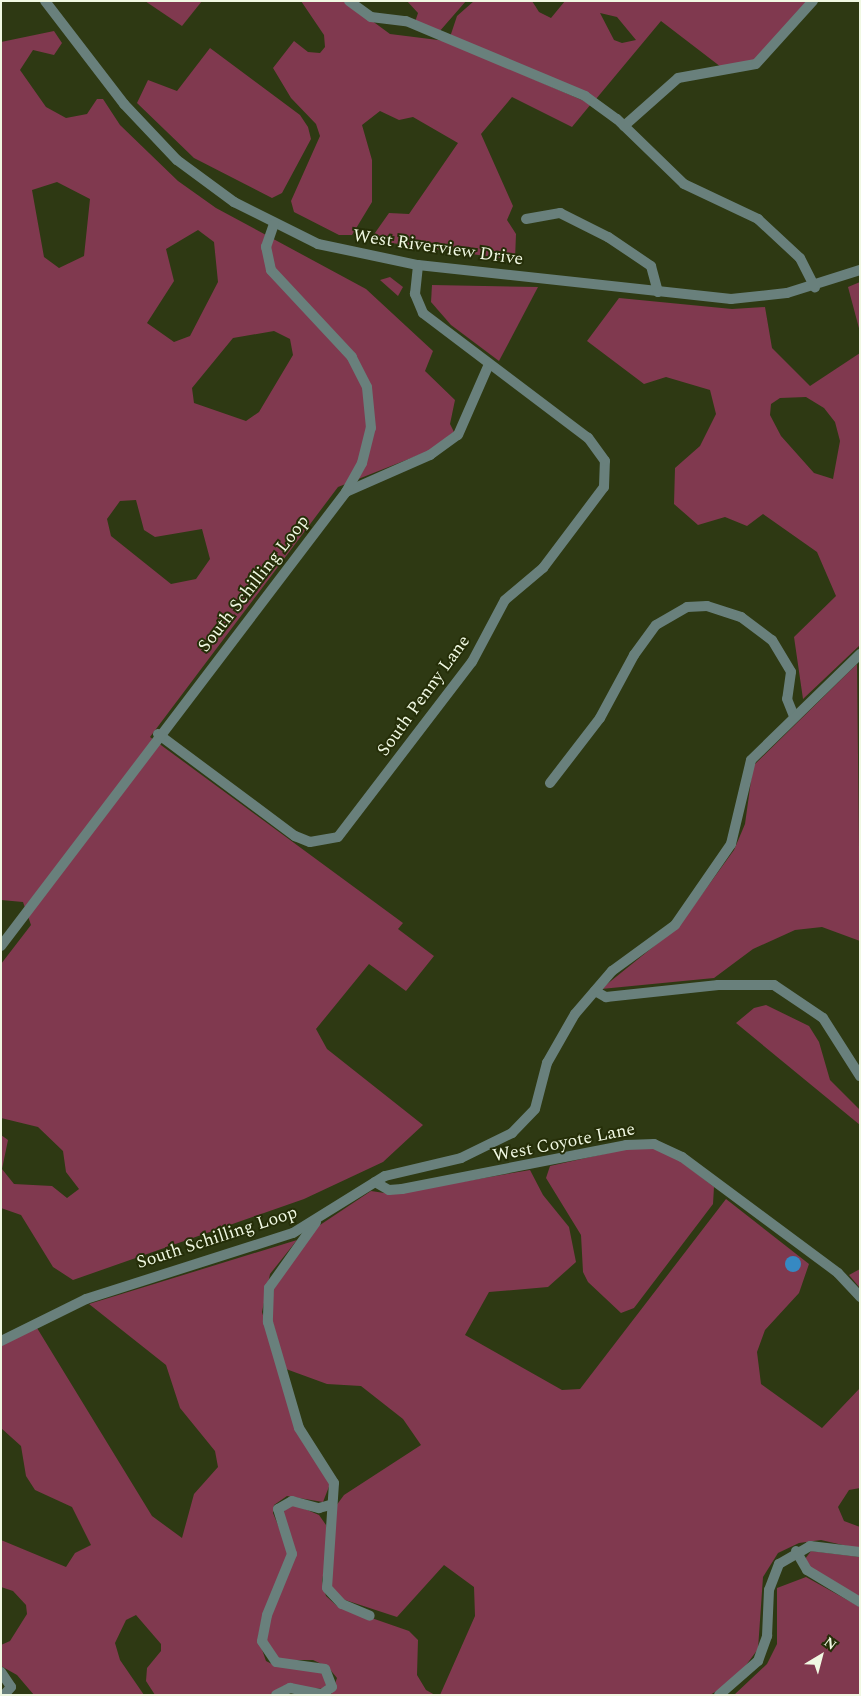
<!DOCTYPE html>
<style>
body{margin:0}
#map{position:relative;width:861px;height:1696px;overflow:hidden;background:#2e3913;font-family:Spectral,serif}
div>[style]{position:absolute}
.green>*{inset:0;background:#80394f}
.water>*{inset:0;background:#3689c2}
.round{border-radius:50%}
.minor>*{height:10px;margin:-5px;padding:0 5px;transform-origin:5px;border-radius:5px;background:#69807c}
span{translate:-50% -50%;white-space:nowrap;text-align:center;line-height:1.15;-webkit-text-stroke:4px #252e08;paint-order:stroke}
.street-label{font-size:18px;color:#f0f8e2}
.frame{position:absolute;inset:0;border:2px solid #f0f8e2;pointer-events:none}
.north{position:absolute;left:796px;top:1631px;width:50px;height:50px;-webkit-text-stroke:4px #252e08;paint-order:stroke;rotate:37deg;font-size:14px;font-weight:700;line-height:20px;text-align:center;color:#f0f8e2}
.north::after{content:'';display:block;margin:auto;width:18px;height:22px;background:#f0f8e2;clip-path:polygon(50% 0,100% 100%,50% 72%,0 100%)}
</style>
<div id="map">
<div class="green">
<div style="clip-path:polygon(145px 1px,202px 1px,182px 26px)"></div>
<div style="clip-path:polygon(301px 1px,345px 1px,390px 34px,446px 41px,591px 104px,572px 127px,512px 97px,481px 134px,513px 206px,507px 220px,516px 234px,515px 260px,370px 240px,389px 213px,409px 214px,458px 143px,413px 117px,399px 120px,380px 111px,362px 125px,372px 160px,372px 202px,352px 235px,339px 235px,294px 212px,291px 201px,320px 136px,316px 124px,291px 98px,273px 68px,294px 41px,308px 52px,320px 53px,325px 47px,324px 35px)"></div>
<div style="clip-path:polygon(407px 1px,466px 1px,439px 32px,415px 22px,418px 13px)"></div>
<div style="clip-path:polygon(evenodd,474px 1px,532px 1px,539px 12px,551px 18px,565px 1px,808px 1px,754px 61px,721px 67px,661px 21px,596px 99px,450px 37px,457px 16px,474px 1px,600px 13px,617px 17px,636px 40px,622px 43px,614px 40px,600px 13px)"></div>
<div style="clip-path:polygon(evenodd,54px 31px,62px 43px,54px 55px,33px 50px,20px 70px,46px 107px,66px 118px,87px 114px,97px 99px,103px 99px,120px 125px,178px 181px,216px 208px,366px 289px,433px 351px,425px 371px,455px 400px,450px 424px,454px 432px,429px 451px,338px 487px,150px 737px,403px 923px,398px 929px,434px 956px,406px 991px,369px 964px,316px 1029px,327px 1049px,423px 1125px,383px 1162px,304px 1199px,73px 1280px,53px 1267px,21px 1215px,1px 1208px,1px 1135px,8px 1140px,2px 1169px,14px 1184px,52px 1186px,67px 1198px,79px 1189px,66px 1172px,63px 1151px,38px 1127px,1px 1118px,1px 964px,31px 925px,23px 902px,1px 900px,1px 42px,54px 31px,57px 182px,90px 199px,84px 256px,59px 268px,44px 257px,32px 190px,57px 182px,54px 31px,198px 230px,214px 242px,218px 282px,190px 336px,174px 342px,147px 323px,174px 281px,166px 249px,198px 230px,54px 31px,274px 331px,290px 339px,293px 355px,259px 412px,246px 421px,194px 403px,192px 388px,233px 338px,274px 331px,54px 31px,136px 500px,144px 530px,155px 537px,202px 529px,210px 559px,196px 579px,171px 584px,111px 536px,107px 519px,120px 501px,136px 500px)"></div>
<div style="clip-path:polygon(210px 48px,300px 115px,308px 127px,311px 139px,282px 193px,272px 198px,194px 158px,137px 103px,148px 80px,177px 91px)"></div>
<div style="clip-path:polygon(390px 277px,403px 287px,398px 296px,380px 280px)"></div>
<div style="clip-path:polygon(860px 282px,860px 332px,848px 287px)"></div>
<div style="clip-path:polygon(432px 285px,538px 287px,499px 361px,451px 325px,431px 302px)"></div>
<div style="clip-path:polygon(evenodd,619px 298px,732px 309px,765px 307px,772px 348px,810px 386px,860px 353px,860px 645px,803px 699px,794px 637px,836px 596px,817px 552px,763px 514px,747px 526px,725px 517px,698px 525px,674px 504px,675px 468px,700px 446px,716px 414px,710px 390px,666px 377px,644px 384px,587px 341px,619px 298px,806px 397px,824px 408px,835px 422px,840px 441px,833px 479px,814px 473px,781px 436px,770px 415px,771px 404px,780px 398px,806px 397px)"></div>
<div style="clip-path:polygon(857px 664px,860px 941px,822px 927px,795px 930px,753px 949px,714px 978px,601px 989px,679px 926px,734px 850px,745px 824px,753px 766px)"></div>
<div style="clip-path:polygon(766px 1005px,809px 1026px,819px 1042px,830px 1080px,860px 1110px,860px 1125px,736px 1023px,754px 1008px)"></div>
<div style="clip-path:polygon(654px 1148px,679px 1160px,714px 1187px,713px 1204px,634px 1308px,621px 1313px,588px 1282px,583px 1272px,581px 1235px,546px 1178px,550px 1166px,626px 1149px)"></div>
<div style="clip-path:polygon(530px 1170px,543px 1195px,569px 1227px,576px 1262px,548px 1287px,489px 1292px,465px 1335px,562px 1390px,580px 1389px,726px 1199px,809px 1264px,799px 1293px,765px 1330px,757px 1352px,761px 1384px,822px 1428px,860px 1388px,860px 1488px,849px 1490px,838px 1507px,844px 1521px,860px 1527px,860px 1549px,821px 1540px,799px 1543px,778px 1553px,763px 1577px,758px 1649px,735px 1680px,710px 1695px,440px 1695px,475px 1616px,474px 1587px,444px 1565px,397px 1617px,339px 1598px,331px 1585px,333px 1510px,344px 1495px,421px 1445px,403px 1419px,361px 1386px,327px 1384px,286px 1369px,271px 1316px,274px 1285px,317px 1227px,371px 1191px,391px 1194px)"></div>
<div style="clip-path:polygon(297px 1240px,270px 1274px,262px 1312px,297px 1431px,330px 1484px,323px 1502px,287px 1496px,274px 1505px,273px 1513px,290px 1554px,263px 1613px,258px 1638px,266px 1661px,276px 1666px,309px 1666px,328px 1677px,325px 1689px,283px 1686px,269px 1695px,155px 1695px,146px 1681px,147px 1668px,161px 1651px,161px 1644px,136px 1615px,126px 1620px,115px 1643px,120px 1660px,144px 1695px,34px 1695px,17px 1675px,1px 1666px,1px 1645px,10px 1641px,27px 1614px,26px 1605px,13px 1591px,1px 1587px,1px 1540px,66px 1567px,75px 1553px,91px 1545px,72px 1507px,35px 1490px,26px 1476px,21px 1446px,1px 1428px,1px 1345px,37px 1328px,152px 1516px,182px 1538px,194px 1494px,218px 1467px,215px 1451px,180px 1408px,166px 1365px,89px 1304px)"></div>
<div style="clip-path:polygon(860px 1269px,860px 1288px,849px 1275px)"></div>
<div style="clip-path:polygon(291px 1503px,319px 1515px,326px 1525px,327px 1554px,322px 1581px,326px 1596px,337px 1606px,409px 1631px,418px 1640px,417px 1675px,426px 1690px,435px 1695px,331px 1695px,337px 1678px,328px 1667px,313px 1660px,280px 1660px,265px 1643px,268px 1618px,295px 1555px,281px 1515px)"></div>
<div style="clip-path:polygon(811px 1551px,860px 1557px,860px 1597px,809px 1567px,805px 1559px)"></div>
<div style="clip-path:polygon(806px 1577px,860px 1607px,860px 1695px,734px 1695px,767px 1664px,777px 1644px,777px 1588px)"></div>
</div>
<div class="water">
<div class="round" style="left:785px;top:1256px;width:16px;height:16px"></div>
</div>
<div class="minor">
<div style="left:45px;top:1px;width:130px;rotate:52.5deg"></div>
<div style="left:124px;top:104px;width:77px;rotate:46.6deg"></div>
<div style="left:177px;top:160px;width:71px;rotate:36.4deg"></div>
<div style="left:234px;top:202px;width:94px;rotate:26.6deg"></div>
<div style="left:318px;top:244px;width:102px;rotate:11.9deg"></div>
<div style="left:418px;top:265px;width:315px;rotate:6.2deg"></div>
<div style="left:731px;top:299px;width:56px;rotate:-6.1deg"></div>
<div style="left:787px;top:293px;width:77px;rotate:-17.5deg"></div>
<div style="left:349px;top:1px;width:27px;rotate:36deg"></div>
<div style="left:371px;top:17px;width:35px;rotate:7deg"></div>
<div style="left:406px;top:21px;width:194px;rotate:22.7deg"></div>
<div style="left:585px;top:96px;width:39px;rotate:36deg"></div>
<div style="left:617px;top:119px;width:93px;rotate:44.1deg"></div>
<div style="left:684px;top:184px;width:82px;rotate:25.3deg"></div>
<div style="left:758px;top:219px;width:57px;rotate:42.9deg"></div>
<div style="left:800px;top:258px;width:33px;rotate:63deg"></div>
<div style="left:624px;top:126px;width:72px;rotate:-41.6deg"></div>
<div style="left:678px;top:78px;width:79px;rotate:-10.2deg"></div>
<div style="left:756px;top:64px;width:85px;rotate:-47.9deg"></div>
<div style="left:526px;top:219px;width:35px;rotate:-10deg"></div>
<div style="left:560px;top:213px;width:54px;rotate:26.6deg"></div>
<div style="left:608px;top:237px;width:52px;rotate:34deg"></div>
<div style="left:651px;top:266px;width:27px;rotate:75deg"></div>
<div style="left:346px;top:492px;width:92px;rotate:-23.8deg"></div>
<div style="left:430px;top:455px;width:34px;rotate:-36deg"></div>
<div style="left:458px;top:435px;width:77px;rotate:-66.4deg"></div>
<div style="left:158px;top:734px;width:171px;rotate:36.7deg"></div>
<div style="left:295px;top:836px;width:16px;rotate:22deg"></div>
<div style="left:310px;top:842px;width:28px;rotate:-10deg"></div>
<div style="left:338px;top:837px;width:220px;rotate:-52.6deg"></div>
<div style="left:472px;top:662px;width:70px;rotate:-62deg"></div>
<div style="left:505px;top:600px;width:50px;rotate:-40.1deg"></div>
<div style="left:543px;top:568px;width:101px;rotate:-53deg"></div>
<div style="left:604px;top:487px;width:26px;rotate:-88deg"></div>
<div style="left:605px;top:461px;width:29px;rotate:-126deg"></div>
<div style="left:588px;top:438px;width:207px;rotate:-142.9deg"></div>
<div style="left:423px;top:313px;width:21px;rotate:-113deg"></div>
<div style="left:415px;top:294px;width:29px;rotate:-84deg"></div>
<div style="left:550px;top:783px;width:82px;rotate:-52.4deg"></div>
<div style="left:600px;top:718px;width:72px;rotate:-61.6deg"></div>
<div style="left:634px;top:655px;width:37px;rotate:-54deg"></div>
<div style="left:656px;top:625px;width:36px;rotate:-30deg"></div>
<div style="left:687px;top:607px;width:20px;rotate:-3deg"></div>
<div style="left:707px;top:606px;width:36px;rotate:18deg"></div>
<div style="left:741px;top:617px;width:39px;rotate:37deg"></div>
<div style="left:772px;top:640px;width:37px;rotate:59deg"></div>
<div style="left:791px;top:672px;width:27px;rotate:98deg"></div>
<div style="left:787px;top:699px;width:18px;rotate:68deg"></div>
<div style="left:1px;top:946px;width:570px;rotate:-52.77deg"></div>
<div style="left:346px;top:492px;width:33px;rotate:-61deg"></div>
<div style="left:362px;top:463px;width:36px;rotate:-76deg"></div>
<div style="left:371px;top:428px;width:41px;rotate:-95.6deg"></div>
<div style="left:367px;top:387px;width:34px;rotate:-117deg"></div>
<div style="left:352px;top:357px;width:119px;rotate:-133deg"></div>
<div style="left:271px;top:270px;width:24px;rotate:-102deg"></div>
<div style="left:266px;top:247px;width:24px;rotate:-71deg"></div>
<div style="left:595px;top:991px;width:13px;rotate:29deg"></div>
<div style="left:606px;top:997px;width:113px;rotate:-6.1deg"></div>
<div style="left:718px;top:985px;width:56px"></div>
<div style="left:774px;top:985px;width:59px;rotate:34deg"></div>
<div style="left:823px;top:1018px;width:69px;rotate:57.5deg"></div>
<div style="left:375px;top:1182px;width:16px;rotate:30deg"></div>
<div style="left:389px;top:1190px;width:13px;rotate:-4deg"></div>
<div style="left:402px;top:1189px;width:228px;rotate:-11.1deg"></div>
<div style="left:626px;top:1145px;width:28px;rotate:-2deg"></div>
<div style="left:654px;top:1144px;width:31px;rotate:25deg"></div>
<div style="left:682px;top:1157px;width:194px;rotate:36.6deg"></div>
<div style="left:838px;top:1273px;width:33px;rotate:47deg"></div>
<div style="left:316px;top:1222px;width:81px;rotate:125.5deg"></div>
<div style="left:269px;top:1288px;width:34px;rotate:92deg"></div>
<div style="left:268px;top:1322px;width:110px;rotate:73.7deg"></div>
<div style="left:299px;top:1428px;width:65px;rotate:57.5deg"></div>
<div style="left:334px;top:1483px;width:105px;rotate:93.8deg"></div>
<div style="left:327px;top:1588px;width:22px;rotate:47deg"></div>
<div style="left:342px;top:1604px;width:30px;rotate:23deg"></div>
<div style="left:1px;top:1341px;width:95px;rotate:-26.3deg"></div>
<div style="left:86px;top:1299px;width:217px;rotate:-17.7deg"></div>
<div style="left:293px;top:1233px;width:108px;rotate:-31.8deg"></div>
<div style="left:385px;top:1176px;width:78px;rotate:-13.3deg"></div>
<div style="left:461px;top:1158px;width:57px;rotate:-26.1deg"></div>
<div style="left:512px;top:1133px;width:33px;rotate:-46deg"></div>
<div style="left:535px;top:1109px;width:48px;rotate:-75.4deg"></div>
<div style="left:547px;top:1063px;width:56px;rotate:-60.3deg"></div>
<div style="left:575px;top:1014px;width:57px;rotate:-49.3deg"></div>
<div style="left:612px;top:971px;width:78px;rotate:-36.1deg"></div>
<div style="left:675px;top:925px;width:98px;rotate:-55.3deg"></div>
<div style="left:731px;top:844px;width:86px;rotate:-76.6deg"></div>
<div style="left:751px;top:760px;width:152px;rotate:-44.2deg"></div>
<div style="left:796px;top:1551px;width:22px;rotate:60deg"></div>
<div style="left:807px;top:1570px;width:62px;rotate:31.1deg"></div>
<div style="left:1px;top:1672px;width:18px;rotate:56deg"></div>
<div style="left:11px;top:1687px;width:11px;rotate:131deg"></div>
<div style="left:276px;top:1695px;width:16px;rotate:-27deg"></div>
<div style="left:290px;top:1688px;width:33px;rotate:11deg"></div>
<div style="left:322px;top:1694px;width:12px;rotate:-35deg"></div>
<div style="left:332px;top:1687px;width:19px;rotate:-111deg"></div>
<div style="left:325px;top:1669px;width:49px;rotate:-171.9deg"></div>
<div style="left:276px;top:1662px;width:25px;rotate:-124deg"></div>
<div style="left:262px;top:1641px;width:26px;rotate:-79deg"></div>
<div style="left:267px;top:1615px;width:66px;rotate:-67.7deg"></div>
<div style="left:292px;top:1554px;width:47px;rotate:-107.3deg"></div>
<div style="left:278px;top:1509px;width:16px;rotate:-30deg"></div>
<div style="left:292px;top:1501px;width:28px;rotate:15deg"></div>
<div style="left:319px;top:1508px;width:11px;rotate:-15deg"></div>
<div style="left:719px;top:1695px;width:52px;rotate:-41.1deg"></div>
<div style="left:758px;top:1661px;width:27px;rotate:-70deg"></div>
<div style="left:767px;top:1636px;width:46px;rotate:-87.5deg"></div>
<div style="left:769px;top:1590px;width:28px;rotate:-69deg"></div>
<div style="left:779px;top:1564px;width:36px;rotate:-30deg"></div>
<div style="left:810px;top:1546px;width:50px;rotate:6.8deg"></div>
</div>
<div class="street-label">
<span style="left:438px;top:248px;rotate:8deg">West Riverview Drive</span>
<span style="left:254px;top:584px;rotate:-52deg">South Schilling Loop</span>
<span style="left:424px;top:696px;rotate:-54deg">South Penny Lane</span>
<span style="left:564px;top:1143px;rotate:-11deg">West Coyote Lane</span>
<span style="left:217px;top:1238px;rotate:-18deg">South Schilling Loop</span>
</div>
<div class="frame"></div>
<div class="north">N</div>
</div>
